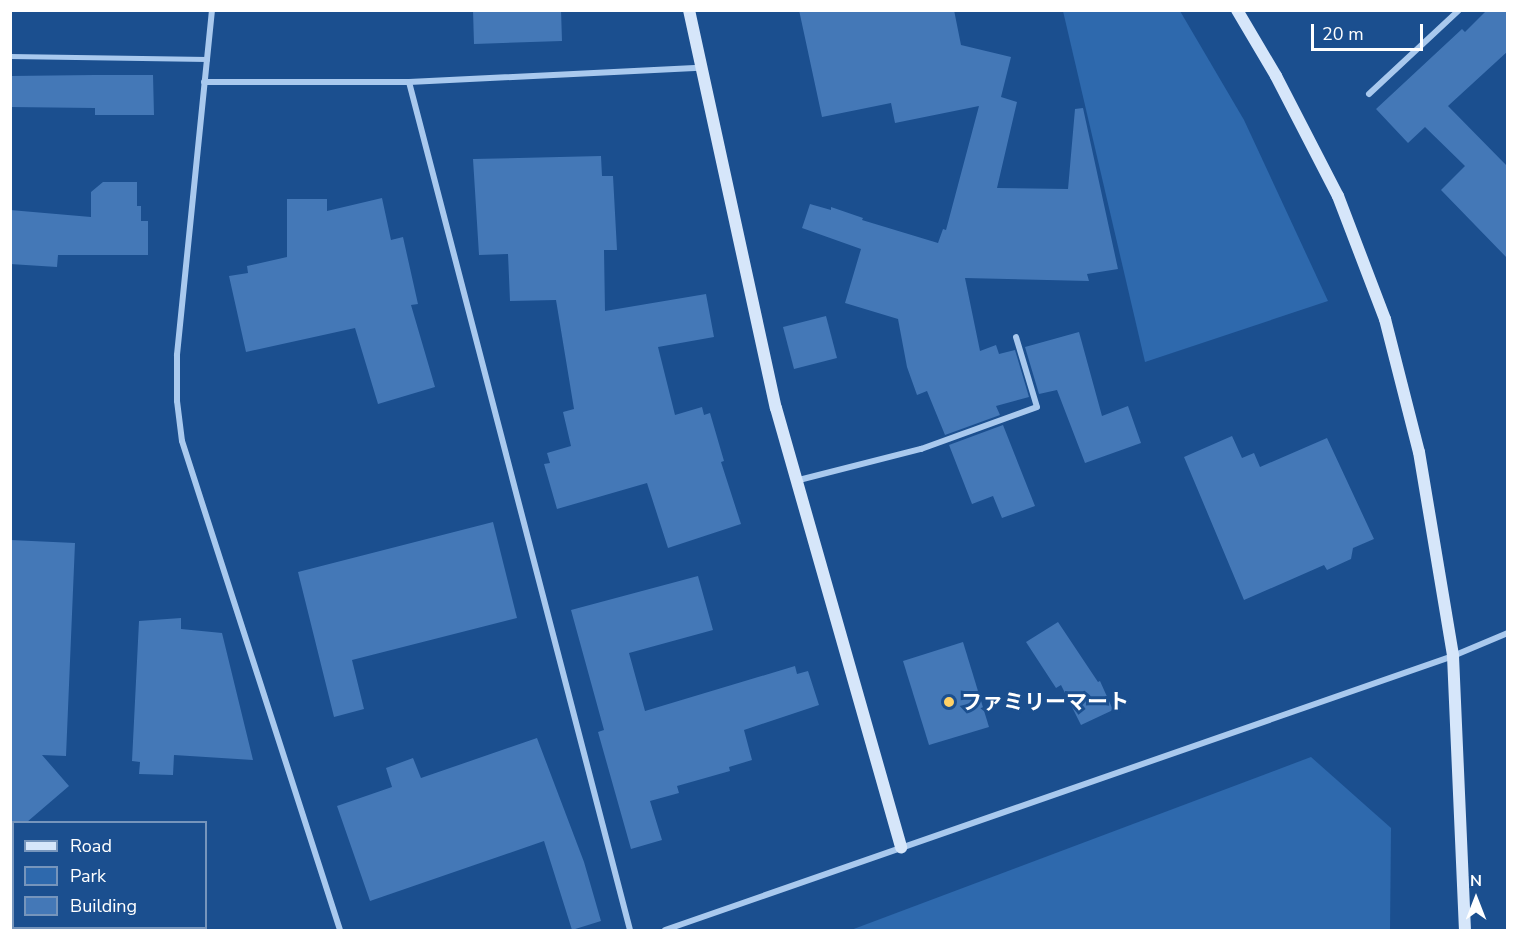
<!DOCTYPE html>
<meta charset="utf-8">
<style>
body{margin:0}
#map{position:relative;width:1518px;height:941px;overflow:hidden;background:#1b4f8f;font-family:"Nunito Sans","Noto Sans JP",sans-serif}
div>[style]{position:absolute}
.green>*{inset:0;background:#2e69ad}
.building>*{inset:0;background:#4478b7}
.lane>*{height:4.5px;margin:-2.25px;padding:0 2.25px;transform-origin:2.25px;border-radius:2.25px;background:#a9c9ee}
.street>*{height:6px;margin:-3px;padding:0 3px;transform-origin:3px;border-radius:3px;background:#a9c9ee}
.secondary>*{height:12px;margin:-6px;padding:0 6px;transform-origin:6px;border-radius:6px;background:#d6e6fa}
.dots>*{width:16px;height:16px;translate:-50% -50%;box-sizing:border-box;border:3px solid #1b4f8f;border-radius:50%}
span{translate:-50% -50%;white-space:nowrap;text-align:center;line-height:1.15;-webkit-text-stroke:6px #1b4f8f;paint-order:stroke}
.poi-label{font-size:21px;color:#fff;font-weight:700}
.left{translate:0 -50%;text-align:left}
.frame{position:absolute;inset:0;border:12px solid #fff;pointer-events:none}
.legend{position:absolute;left:12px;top:821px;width:195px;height:108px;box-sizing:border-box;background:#1b4f8f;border:2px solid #7695bc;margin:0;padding:8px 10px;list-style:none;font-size:18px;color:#fff}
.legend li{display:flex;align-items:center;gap:12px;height:30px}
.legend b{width:30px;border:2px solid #7695bc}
.north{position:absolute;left:1446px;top:869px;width:60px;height:60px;-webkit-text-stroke:4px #1b4f8f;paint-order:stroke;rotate:0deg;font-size:16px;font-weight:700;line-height:24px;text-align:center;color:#fff}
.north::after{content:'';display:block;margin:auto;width:21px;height:27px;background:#fff;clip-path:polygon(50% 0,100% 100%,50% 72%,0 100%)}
.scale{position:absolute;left:1311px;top:24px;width:112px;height:27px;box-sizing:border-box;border:3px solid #fff;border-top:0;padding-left:8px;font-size:18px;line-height:21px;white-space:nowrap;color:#fff;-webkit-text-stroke:4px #1b4f8f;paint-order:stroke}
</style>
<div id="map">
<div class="green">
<div style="clip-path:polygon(1063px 11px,1180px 11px,1244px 120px,1328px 301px,1145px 362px)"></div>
<div style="clip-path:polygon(1311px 757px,1391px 828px,1390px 930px,851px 930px)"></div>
</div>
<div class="building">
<div style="clip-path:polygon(473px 10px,561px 10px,562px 41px,474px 44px)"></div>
<div style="clip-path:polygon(799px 10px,954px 10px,961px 45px,1011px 57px,1001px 97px,1017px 102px,997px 188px,1068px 189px,1075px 109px,1083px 108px,1118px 269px,1087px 274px,1089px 281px,965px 278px,980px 351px,996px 345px,999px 354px,1015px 350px,1029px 397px,996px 406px,1000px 415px,945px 435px,927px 391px,917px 395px,907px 367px,898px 319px,845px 303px,861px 249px,802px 228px,810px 204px,831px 210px,831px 207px,863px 218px,862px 220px,938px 243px,943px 229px,946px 230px,979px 106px,895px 123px,891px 103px,822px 117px)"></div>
<div style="clip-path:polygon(1487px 10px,1508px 10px,1508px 51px,1448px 106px,1508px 167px,1508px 259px,1441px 190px,1465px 166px,1425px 127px,1408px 143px,1376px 109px,1462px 29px,1465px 32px)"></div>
<div style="clip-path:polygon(95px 75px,153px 75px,154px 115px,95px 115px,95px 108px,10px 107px,10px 76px)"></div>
<div style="clip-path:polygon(601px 156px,602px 176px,613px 176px,617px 250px,604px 250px,605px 311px,706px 294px,714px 337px,658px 347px,675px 415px,702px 407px,704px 415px,710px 413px,724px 461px,721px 462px,741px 524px,668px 548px,647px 483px,557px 509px,544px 464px,550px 463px,547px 453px,571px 446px,563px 412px,574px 409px,556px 300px,510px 301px,508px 254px,479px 255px,473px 159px)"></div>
<div style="clip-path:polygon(103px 182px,137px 182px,137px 206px,141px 206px,141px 221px,148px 221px,148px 255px,58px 255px,57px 267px,10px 264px,10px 210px,91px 217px,91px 192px)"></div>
<div style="clip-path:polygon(382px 198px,391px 240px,403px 237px,418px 304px,411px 305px,435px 387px,378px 404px,355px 328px,246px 352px,229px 276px,248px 273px,247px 266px,287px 257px,287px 199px,327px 199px,327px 211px)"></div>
<div style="clip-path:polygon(826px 316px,837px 358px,794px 369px,783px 327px)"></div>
<div style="clip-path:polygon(1079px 332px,1102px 416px,1128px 406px,1141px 443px,1085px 463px,1057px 390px,1039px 394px,1025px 347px)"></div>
<div style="clip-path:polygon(1003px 425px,1035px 506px,1002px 518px,993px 496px,972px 504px,949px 445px)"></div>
<div style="clip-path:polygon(1232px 436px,1242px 458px,1254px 453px,1260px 467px,1327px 438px,1374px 539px,1353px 548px,1351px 559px,1327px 570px,1324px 565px,1244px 600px,1184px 457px)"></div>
<div style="clip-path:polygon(493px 522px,517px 618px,352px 660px,364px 709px,334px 717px,298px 572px)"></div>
<div style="clip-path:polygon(10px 540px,75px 543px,66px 756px,42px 755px,69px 786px,27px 822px,14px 822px,14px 834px,10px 837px)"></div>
<div style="clip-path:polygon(698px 576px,713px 630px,629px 653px,645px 711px,795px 666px,797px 674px,808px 671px,819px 705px,744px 730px,752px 760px,729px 767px,730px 771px,677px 786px,679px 793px,650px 801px,662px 840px,631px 849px,598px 732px,604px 730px,571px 610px)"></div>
<div style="clip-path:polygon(181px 618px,181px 629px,222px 633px,253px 760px,174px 755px,173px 775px,139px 774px,140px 762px,132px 761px,139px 621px)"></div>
<div style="clip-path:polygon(1058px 622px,1098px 682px,1100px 681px,1113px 710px,1081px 725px,1061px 685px,1056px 688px,1026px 642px)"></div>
<div style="clip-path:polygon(963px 642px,989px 727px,929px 745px,903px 661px)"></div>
<div style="clip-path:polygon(537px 738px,584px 862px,601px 921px,572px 930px,544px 841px,370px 901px,337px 806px,392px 787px,386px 768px,413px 758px,421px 778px)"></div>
</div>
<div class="lane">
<div style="left:10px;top:56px;width:197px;rotate:0.9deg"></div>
</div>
<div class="street">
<div style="left:212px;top:10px;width:347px;rotate:95.8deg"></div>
<div style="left:177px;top:355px;width:46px;rotate:90deg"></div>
<div style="left:177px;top:401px;width:40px;rotate:82.9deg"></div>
<div style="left:182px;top:441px;width:514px;rotate:72.09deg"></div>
<div style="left:204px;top:82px;width:205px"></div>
<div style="left:409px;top:82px;width:291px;rotate:-2.8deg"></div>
<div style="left:409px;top:82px;width:876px;rotate:75.39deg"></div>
<div style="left:1369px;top:94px;width:123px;rotate:-43deg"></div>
<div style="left:795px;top:481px;width:130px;rotate:-14.3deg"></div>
<div style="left:921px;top:449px;width:123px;rotate:-19.9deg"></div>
<div style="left:1037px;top:407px;width:73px;rotate:-106.7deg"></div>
<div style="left:665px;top:930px;width:834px;rotate:-19.17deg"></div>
<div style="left:1453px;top:656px;width:60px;rotate:-22.7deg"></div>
</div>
<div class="secondary">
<div style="left:689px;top:10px;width:407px;rotate:77.7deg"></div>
<div style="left:776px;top:408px;width:457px;rotate:74.1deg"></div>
<div style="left:1237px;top:10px;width:77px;rotate:59.4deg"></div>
<div style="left:1276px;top:76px;width:135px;rotate:62.7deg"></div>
<div style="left:1338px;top:196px;width:132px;rotate:69.1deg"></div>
<div style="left:1385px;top:319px;width:137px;rotate:75.7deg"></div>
<div style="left:1419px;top:452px;width:207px;rotate:80.5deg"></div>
<div style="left:1453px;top:656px;width:274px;rotate:87.5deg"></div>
</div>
<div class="dots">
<div style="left:949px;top:702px;background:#ffd166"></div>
</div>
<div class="poi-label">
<span class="left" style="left:961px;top:702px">ファミリーマート</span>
</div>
<div class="frame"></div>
<ul class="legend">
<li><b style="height:8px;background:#d6e6fa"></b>Road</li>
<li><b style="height:16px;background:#2e69ad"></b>Park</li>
<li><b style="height:16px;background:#4478b7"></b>Building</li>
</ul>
<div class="north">N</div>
<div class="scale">20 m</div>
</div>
